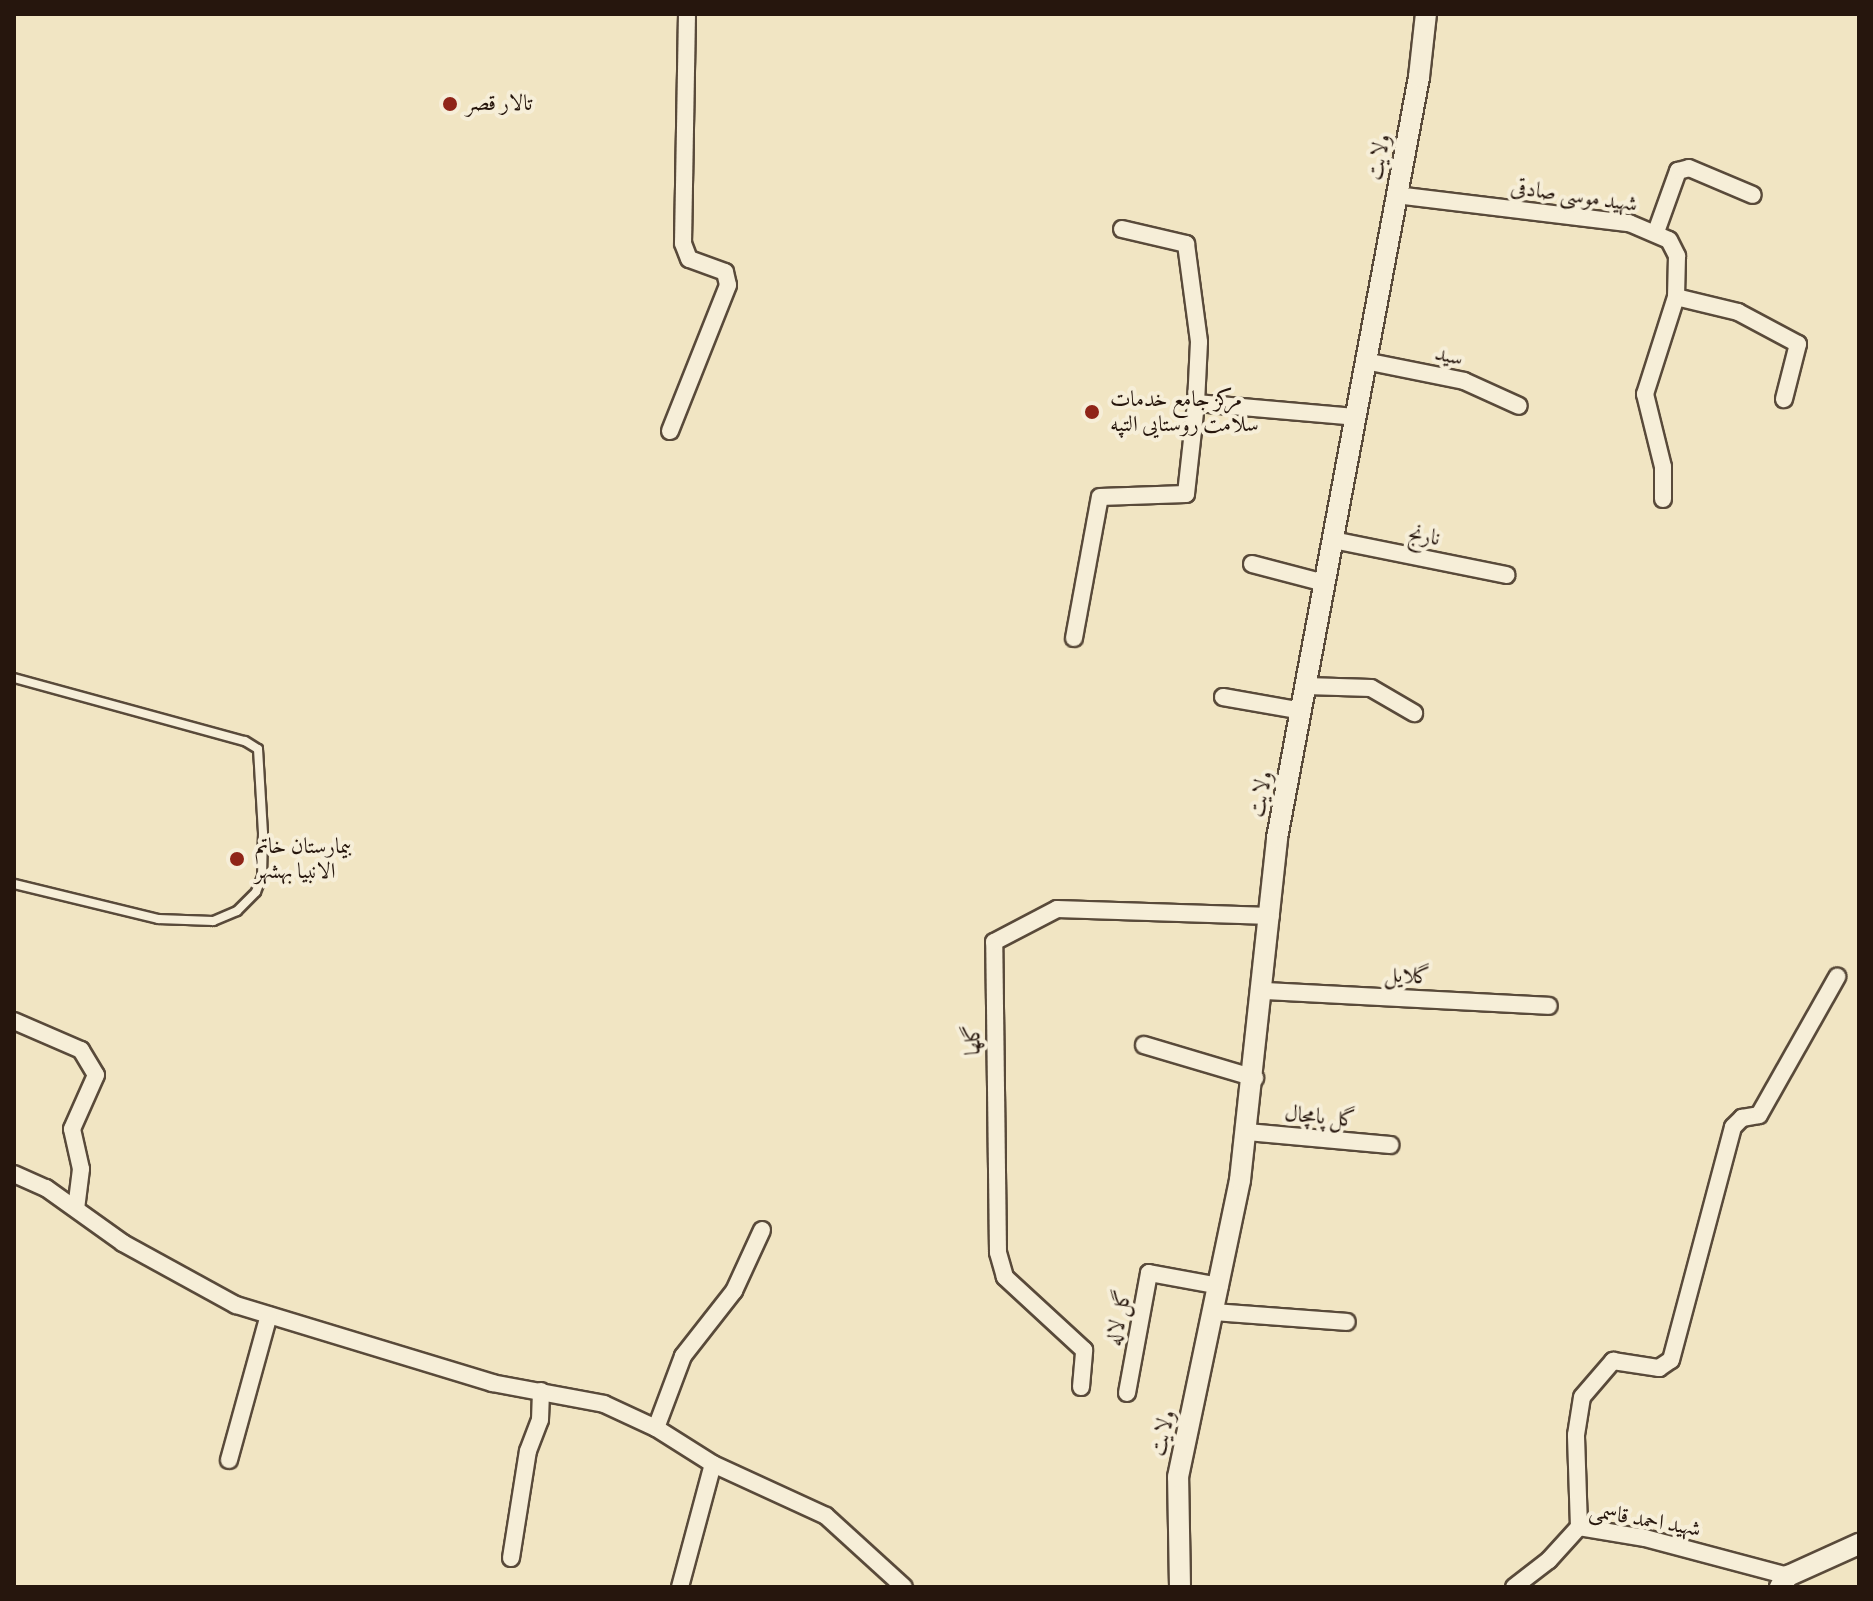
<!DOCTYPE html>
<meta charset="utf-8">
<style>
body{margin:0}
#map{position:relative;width:1873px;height:1601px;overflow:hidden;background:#f1e5c3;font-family:Alegreya,Amiri,serif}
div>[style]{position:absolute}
.roads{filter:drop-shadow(2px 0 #594a3a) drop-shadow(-2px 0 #594a3a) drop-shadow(0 2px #594a3a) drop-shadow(0 -2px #594a3a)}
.service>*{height:8px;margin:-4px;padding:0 4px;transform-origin:4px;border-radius:4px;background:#f6eed8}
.minor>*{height:16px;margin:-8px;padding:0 8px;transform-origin:8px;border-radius:8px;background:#f6eed8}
.tertiary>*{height:20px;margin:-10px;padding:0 10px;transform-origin:10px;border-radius:10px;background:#f6eed8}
.dots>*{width:22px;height:22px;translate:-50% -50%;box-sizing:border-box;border:4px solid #f6eed8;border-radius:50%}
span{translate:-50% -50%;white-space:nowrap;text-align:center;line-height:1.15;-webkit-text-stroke:8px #f6eed8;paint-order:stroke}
.poi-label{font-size:22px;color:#26160d}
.left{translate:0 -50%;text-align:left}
.street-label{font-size:22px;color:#26160d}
.frame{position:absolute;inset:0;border:16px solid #26160d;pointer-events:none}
</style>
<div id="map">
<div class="roads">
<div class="service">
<div style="left:14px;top:678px;width:239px;rotate:15.3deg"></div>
<div style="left:245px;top:741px;width:15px;rotate:32deg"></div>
<div style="left:258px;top:749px;width:84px;rotate:86.6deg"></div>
<div style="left:263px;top:833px;width:44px;rotate:91.3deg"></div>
<div style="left:262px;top:877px;width:16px;rotate:112deg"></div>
<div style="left:256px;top:892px;width:27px;rotate:135deg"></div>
<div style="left:237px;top:911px;width:26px;rotate:157deg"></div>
<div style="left:213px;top:921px;width:55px;rotate:-177.9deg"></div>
<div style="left:158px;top:919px;width:148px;rotate:-166.3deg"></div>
</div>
<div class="minor">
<div style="left:1396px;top:195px;width:235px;rotate:6.9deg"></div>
<div style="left:1629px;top:223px;width:43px;rotate:23deg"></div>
<div style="left:1669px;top:240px;width:18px;rotate:63deg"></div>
<div style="left:1677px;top:256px;width:41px;rotate:91.4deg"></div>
<div style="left:1676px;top:297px;width:102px;rotate:107.7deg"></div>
<div style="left:1645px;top:394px;width:75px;rotate:76.1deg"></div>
<div style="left:1663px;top:467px;width:32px;rotate:90deg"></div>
<div style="left:1122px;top:229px;width:66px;rotate:13.2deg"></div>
<div style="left:1186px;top:244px;width:99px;rotate:82.4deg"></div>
<div style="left:1199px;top:342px;width:61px;rotate:92.8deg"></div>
<div style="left:1656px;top:232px;width:65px;rotate:-70.2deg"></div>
<div style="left:1678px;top:171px;width:11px;rotate:-15deg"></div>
<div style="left:1689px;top:168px;width:69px;rotate:22.9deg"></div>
<div style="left:1676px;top:297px;width:64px;rotate:13.6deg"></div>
<div style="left:1738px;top:312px;width:68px;rotate:28.1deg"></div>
<div style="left:1798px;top:344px;width:57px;rotate:104.3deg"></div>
<div style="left:1365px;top:361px;width:101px;rotate:11.4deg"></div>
<div style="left:1464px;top:381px;width:60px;rotate:24.4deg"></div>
<div style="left:670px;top:431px;width:157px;rotate:-68.3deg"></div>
<div style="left:728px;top:285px;width:13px;rotate:-103deg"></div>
<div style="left:725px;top:272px;width:38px;rotate:-160deg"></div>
<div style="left:689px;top:259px;width:17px;rotate:-111deg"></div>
<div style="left:683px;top:243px;width:229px;rotate:-89deg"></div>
<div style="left:1333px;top:540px;width:177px;rotate:11.4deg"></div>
<div style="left:1252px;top:564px;width:75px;rotate:14.6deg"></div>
<div style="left:1074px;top:638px;width:143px;rotate:-79.6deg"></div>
<div style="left:1100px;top:497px;width:86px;rotate:-2deg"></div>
<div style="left:1186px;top:494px;width:92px;rotate:-83.7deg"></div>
<div style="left:1196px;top:403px;width:160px;rotate:5deg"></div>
<div style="left:1306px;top:686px;width:65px;rotate:1.8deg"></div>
<div style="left:1371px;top:688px;width:50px;rotate:30.2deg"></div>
<div style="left:1223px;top:697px;width:80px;rotate:10deg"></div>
<div style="left:1264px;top:991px;width:285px;rotate:3deg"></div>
<div style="left:14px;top:1021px;width:73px;rotate:23.4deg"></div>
<div style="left:81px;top:1050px;width:29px;rotate:59deg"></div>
<div style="left:96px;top:1075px;width:59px;rotate:114deg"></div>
<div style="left:72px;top:1129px;width:41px;rotate:77.3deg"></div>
<div style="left:81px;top:1169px;width:40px;rotate:97.1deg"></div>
<div style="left:1144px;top:1045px;width:116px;rotate:16.6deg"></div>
<div style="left:1247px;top:1132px;width:144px;rotate:5.2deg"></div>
<div style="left:14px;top:1174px;width:35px;rotate:24deg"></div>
<div style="left:46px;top:1188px;width:95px;rotate:35.5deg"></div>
<div style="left:123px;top:1243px;width:129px;rotate:28.8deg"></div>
<div style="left:236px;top:1305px;width:268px;rotate:16.9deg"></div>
<div style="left:492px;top:1383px;width:114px;rotate:10.6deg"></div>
<div style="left:604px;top:1404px;width:57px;rotate:24.8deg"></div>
<div style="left:656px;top:1428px;width:67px;rotate:32.3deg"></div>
<div style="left:713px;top:1464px;width:124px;rotate:24.7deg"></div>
<div style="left:826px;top:1516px;width:105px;rotate:42.3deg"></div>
<div style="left:1215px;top:1312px;width:132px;rotate:4.3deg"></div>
<div style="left:1081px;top:1387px;width:37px;rotate:-85deg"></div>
<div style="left:1084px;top:1350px;width:108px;rotate:-137.3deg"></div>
<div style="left:1005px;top:1277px;width:26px;rotate:-106deg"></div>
<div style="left:998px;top:1252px;width:310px;rotate:-90.7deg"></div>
<div style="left:994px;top:942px;width:71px;rotate:-27.6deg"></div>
<div style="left:1057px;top:909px;width:214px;rotate:1.9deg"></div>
<div style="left:1127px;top:1393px;width:122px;rotate:-79.6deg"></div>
<div style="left:1149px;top:1273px;width:72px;rotate:10.4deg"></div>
<div style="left:656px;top:1428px;width:77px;rotate:-69.4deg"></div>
<div style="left:683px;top:1356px;width:83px;rotate:-51.9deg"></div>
<div style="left:734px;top:1291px;width:67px;rotate:-65.3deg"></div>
<div style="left:229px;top:1460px;width:150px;rotate:-74.6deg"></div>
<div style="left:1579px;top:1527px;width:92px;rotate:-91.9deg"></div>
<div style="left:1576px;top:1435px;width:38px;rotate:-81deg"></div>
<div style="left:1582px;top:1397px;width:48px;rotate:-49.3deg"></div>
<div style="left:1613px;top:1361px;width:47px;rotate:8.7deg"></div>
<div style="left:1659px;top:1368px;width:14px;rotate:-34deg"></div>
<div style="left:1671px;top:1360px;width:241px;rotate:-75.1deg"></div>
<div style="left:1733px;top:1127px;width:13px;rotate:-45deg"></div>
<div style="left:1742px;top:1118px;width:17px;rotate:-10deg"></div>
<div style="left:1759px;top:1115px;width:159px;rotate:-60.5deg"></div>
<div style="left:511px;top:1558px;width:108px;rotate:-81deg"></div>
<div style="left:528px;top:1451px;width:33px;rotate:-69deg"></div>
<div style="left:540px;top:1420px;width:29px;rotate:-88deg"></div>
<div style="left:680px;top:1587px;width:127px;rotate:-75deg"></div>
<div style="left:1514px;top:1587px;width:44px;rotate:-37.6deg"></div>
<div style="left:1549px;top:1560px;width:45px;rotate:-47.7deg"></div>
<div style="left:1579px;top:1527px;width:67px;rotate:9.5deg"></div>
<div style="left:1645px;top:1538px;width:148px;rotate:14.9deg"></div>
</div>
<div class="tertiary">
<div style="left:1180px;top:1587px;width:110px;rotate:-91deg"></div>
<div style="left:1178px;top:1477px;width:303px;rotate:-78.2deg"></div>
<div style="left:1240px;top:1180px;width:344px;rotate:-83.8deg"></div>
<div style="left:1277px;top:838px;width:774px;rotate:-79.43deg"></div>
<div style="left:1419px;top:77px;width:63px;rotate:-83.7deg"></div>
<div style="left:1780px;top:1587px;width:14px;rotate:-54deg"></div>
<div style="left:1788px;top:1576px;width:78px;rotate:-24.3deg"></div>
</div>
</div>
<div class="dots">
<div style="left:450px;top:104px;background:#8f2418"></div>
<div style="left:1092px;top:412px;background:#8f2418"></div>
<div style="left:237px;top:859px;background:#8f2418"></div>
</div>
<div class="poi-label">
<span class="left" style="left:466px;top:104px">تالار قصر</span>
<span class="left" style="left:1110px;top:412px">مرکز جامع خدمات<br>سلامت روستایی التپه</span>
<span class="left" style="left:255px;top:859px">بیمارستان خاتم<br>الانبیا بهشهر</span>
</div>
<div class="street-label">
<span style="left:1379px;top:157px;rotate:-79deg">ولایت</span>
<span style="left:1574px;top:196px;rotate:8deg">شهید موسی صادقی</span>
<span style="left:1449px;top:356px;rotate:14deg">سید</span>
<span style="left:1424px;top:536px;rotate:11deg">نارنج</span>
<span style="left:1261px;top:794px;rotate:-79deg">ولایت</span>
<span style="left:1407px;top:976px;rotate:3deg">گلایل</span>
<span style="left:973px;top:1040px;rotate:-91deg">گلها</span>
<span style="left:1320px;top:1117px;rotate:5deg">گل پامچال</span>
<span style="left:1119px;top:1318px;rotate:-79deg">گل لاله</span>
<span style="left:1163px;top:1433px;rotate:-77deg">ولایت</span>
<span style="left:1645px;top:1520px;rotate:10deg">شهید احمد قاسمی</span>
</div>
<div class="frame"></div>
</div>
